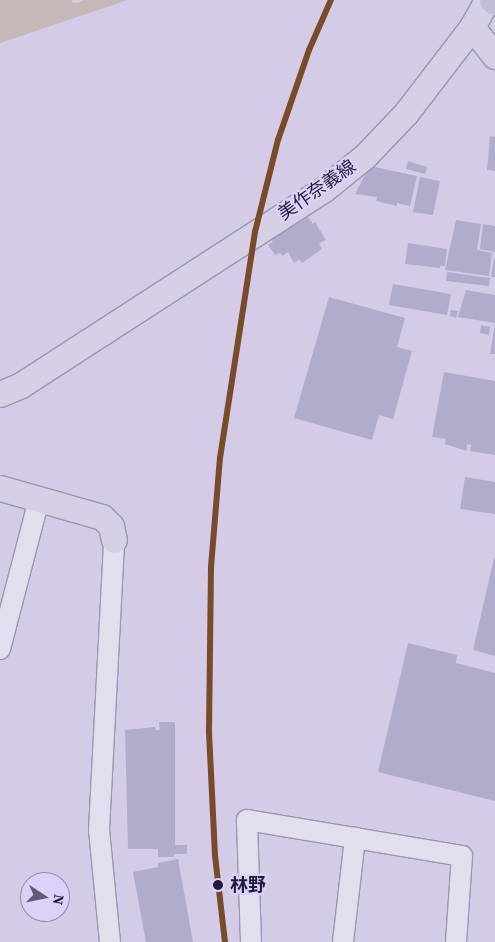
<!DOCTYPE html>
<meta charset="utf-8">
<style>
body{margin:0}
#map{position:relative;width:495px;height:942px;overflow:hidden;background:#d4cce7;font-family:"Source Serif 4","Noto Sans JP",serif}
div>[style]{position:absolute}
.water>*{inset:0;background:#c8b7b8}
.building>*{inset:0;background:#b1accb}
.roads{filter:drop-shadow(1px 0 #9a96ac) drop-shadow(-1px 0 #9a96ac) drop-shadow(0 1px #9a96ac) drop-shadow(0 -1px #9a96ac)}
.minor>*{height:20px;margin:-10px;padding:0 10px;transform-origin:10px;border-radius:10px;background:#e3deee}
.major>*{height:25px;margin:-12.5px;padding:0 12.5px;transform-origin:12.5px;border-radius:12.5px;background:#d6cfe6}
.highway>*{height:28px;margin:-14px;padding:0 14px;transform-origin:14px;border-radius:14px;background:#c3bcd9}
.rail-1>*{height:6px;margin:-3px;padding:0 3px;transform-origin:3px;border-radius:3px;background:#7a4b2a}
.dots>*{width:14px;height:14px;translate:-50% -50%;box-sizing:border-box;border:2px solid #ded1f8;border-radius:50%}
span{translate:-50% -50%;white-space:nowrap;text-align:center;line-height:1.15;-webkit-text-stroke:4.5px #ded1f8;paint-order:stroke}
.street-label{font-size:18px;color:#1f1c3b}
.stop-label{font-size:18px;color:#1f1c3b;font-weight:700}
.left{translate:0 -50%;text-align:left}
.north{position:absolute;left:20px;top:872px;width:50px;height:50px;box-sizing:border-box;background:#ded1f8;border:1px solid #9289ac;border-radius:50%;rotate:101deg;font-size:14px;font-weight:700;line-height:20px;text-align:center;color:#1f1c3b}
.north::after{content:'';display:block;margin:auto;width:18px;height:22px;background:#5e5a77;clip-path:polygon(50% 0,100% 100%,50% 72%,0 100%)}
</style>
<div id="map">
<div class="water">
<div style="clip-path:polygon(0 0,73px 0,71px 2px,77px 3px,84px 0,128px 0,0 43px)"></div>
</div>
<div class="building">
<div style="clip-path:polygon(490px 136px,495px 137px,495px 171px,487px 170px)"></div>
<div style="clip-path:polygon(408px 161px,427px 167px,425px 174px,406px 169px)"></div>
<div style="clip-path:polygon(370px 166px,417px 176px,410px 206px,397px 203px,397px 206px,376px 201px,377px 197px,355px 194px)"></div>
<div style="clip-path:polygon(420px 177px,440px 181px,433px 215px,413px 212px)"></div>
<div style="clip-path:polygon(308px 217px,313px 224px,315px 222px,326px 240px,319px 243px,322px 249px,302px 263px,299px 259px,294px 263px,288px 252px,283px 256px,280px 253px,275px 255px,268px 245px,273px 242px,271px 240px)"></div>
<div style="clip-path:polygon(456px 220px,481px 224px,477px 250px,492px 253px,489px 276px,445px 270px)"></div>
<div style="clip-path:polygon(483px 224px,495px 226px,495px 252px,480px 249px)"></div>
<div style="clip-path:polygon(408px 243px,447px 249px,445px 266px,440px 266px,440px 268px,405px 264px)"></div>
<div style="clip-path:polygon(494px 258px,495px 258px,495px 277px,491px 277px)"></div>
<div style="clip-path:polygon(447px 272px,490px 278px,489px 286px,446px 281px)"></div>
<div style="clip-path:polygon(393px 284px,451px 294px,447px 315px,389px 305px)"></div>
<div style="clip-path:polygon(466px 290px,495px 295px,495px 354px,490px 354px,495px 323px,458px 317px)"></div>
<div style="clip-path:polygon(329px 297px,405px 318px,397px 347px,412px 351px,393px 419px,379px 415px,372px 440px,294px 418px)"></div>
<div style="clip-path:polygon(451px 310px,458px 311px,456px 318px,450px 316px)"></div>
<div style="clip-path:polygon(481px 325px,490px 327px,489px 335px,480px 333px)"></div>
<div style="clip-path:polygon(444px 372px,495px 381px,495px 455px,470px 451px,471px 445px,467px 444px,466px 451px,445px 444px,446px 439px,432px 437px)"></div>
<div style="clip-path:polygon(465px 477px,495px 482px,495px 514px,460px 509px)"></div>
<div style="clip-path:polygon(494px 558px,495px 558px,495px 656px,473px 650px)"></div>
<div style="clip-path:polygon(408px 643px,457px 655px,456px 663px,495px 673px,495px 801px,378px 772px)"></div>
<div style="clip-path:polygon(159px 722px,175px 722px,175px 845px,187px 845px,187px 854px,174px 854px,174px 857px,158px 857px,158px 849px,128px 849px,125px 730px,155px 727px,156px 730px,160px 730px)"></div>
<div style="clip-path:polygon(178px 859px,193px 942px,146px 942px,133px 872px,158px 867px,158px 863px)"></div>
</div>
<div class="roads">
<div class="minor">
<div style="left:0;top:649px;width:155px;rotate:-75.4deg"></div>
<div style="left:110px;top:942px;width:113px;rotate:-95.6deg"></div>
<div style="left:99px;top:830px;width:290px;rotate:-87deg"></div>
<div style="left:251px;top:942px;width:122px;rotate:-91.9deg"></div>
<div style="left:247px;top:820px;width:218px;rotate:9.5deg"></div>
<div style="left:462px;top:856px;width:86px;rotate:94deg"></div>
<div style="left:343px;top:942px;width:105px;rotate:-83.4deg"></div>
</div>
<div class="major">
<div style="left:472px;top:27px;width:37px;rotate:52deg"></div>
<div style="left:0;top:394px;width:23px;rotate:-23deg"></div>
<div style="left:21px;top:385px;width:359px;rotate:-32.9deg"></div>
<div style="left:323px;top:190px;width:54px;rotate:-39deg"></div>
<div style="left:365px;top:156px;width:59px;rotate:-46.4deg"></div>
<div style="left:406px;top:113px;width:108px;rotate:-52.5deg"></div>
<div style="left:472px;top:27px;width:31px;rotate:-61deg"></div>
<div style="left:0;top:488px;width:106px;rotate:15.9deg"></div>
<div style="left:102px;top:517px;width:13px;rotate:45deg"></div>
<div style="left:111px;top:526px;width:14px;rotate:78deg"></div>
</div>
<div class="highway">
<div style="left:494px;top:0;width:1px;rotate:45deg"></div>
</div>
</div>
<div class="rail-1">
<div style="left:225px;top:942px;width:88px;rotate:-96.6deg"></div>
<div style="left:215px;top:855px;width:124px;rotate:-92.8deg"></div>
<div style="left:209px;top:731px;width:164px;rotate:-89.3deg"></div>
<div style="left:211px;top:567px;width:109px;rotate:-85.3deg"></div>
<div style="left:220px;top:458px;width:229px;rotate:-81.2deg"></div>
<div style="left:255px;top:232px;width:95px;rotate:-76deg"></div>
<div style="left:278px;top:140px;width:95px;rotate:-71deg"></div>
<div style="left:309px;top:50px;width:55px;rotate:-66.3deg"></div>
</div>
<div class="dots">
<div style="left:218px;top:885px;background:#1f1c3b"></div>
</div>
<div class="street-label">
<span style="left:317px;top:190px;rotate:-35deg">美作奈義線</span>
</div>
<div class="stop-label">
<span class="left" style="left:230px;top:885px">林野</span>
</div>
<div class="north">N</div>
</div>
